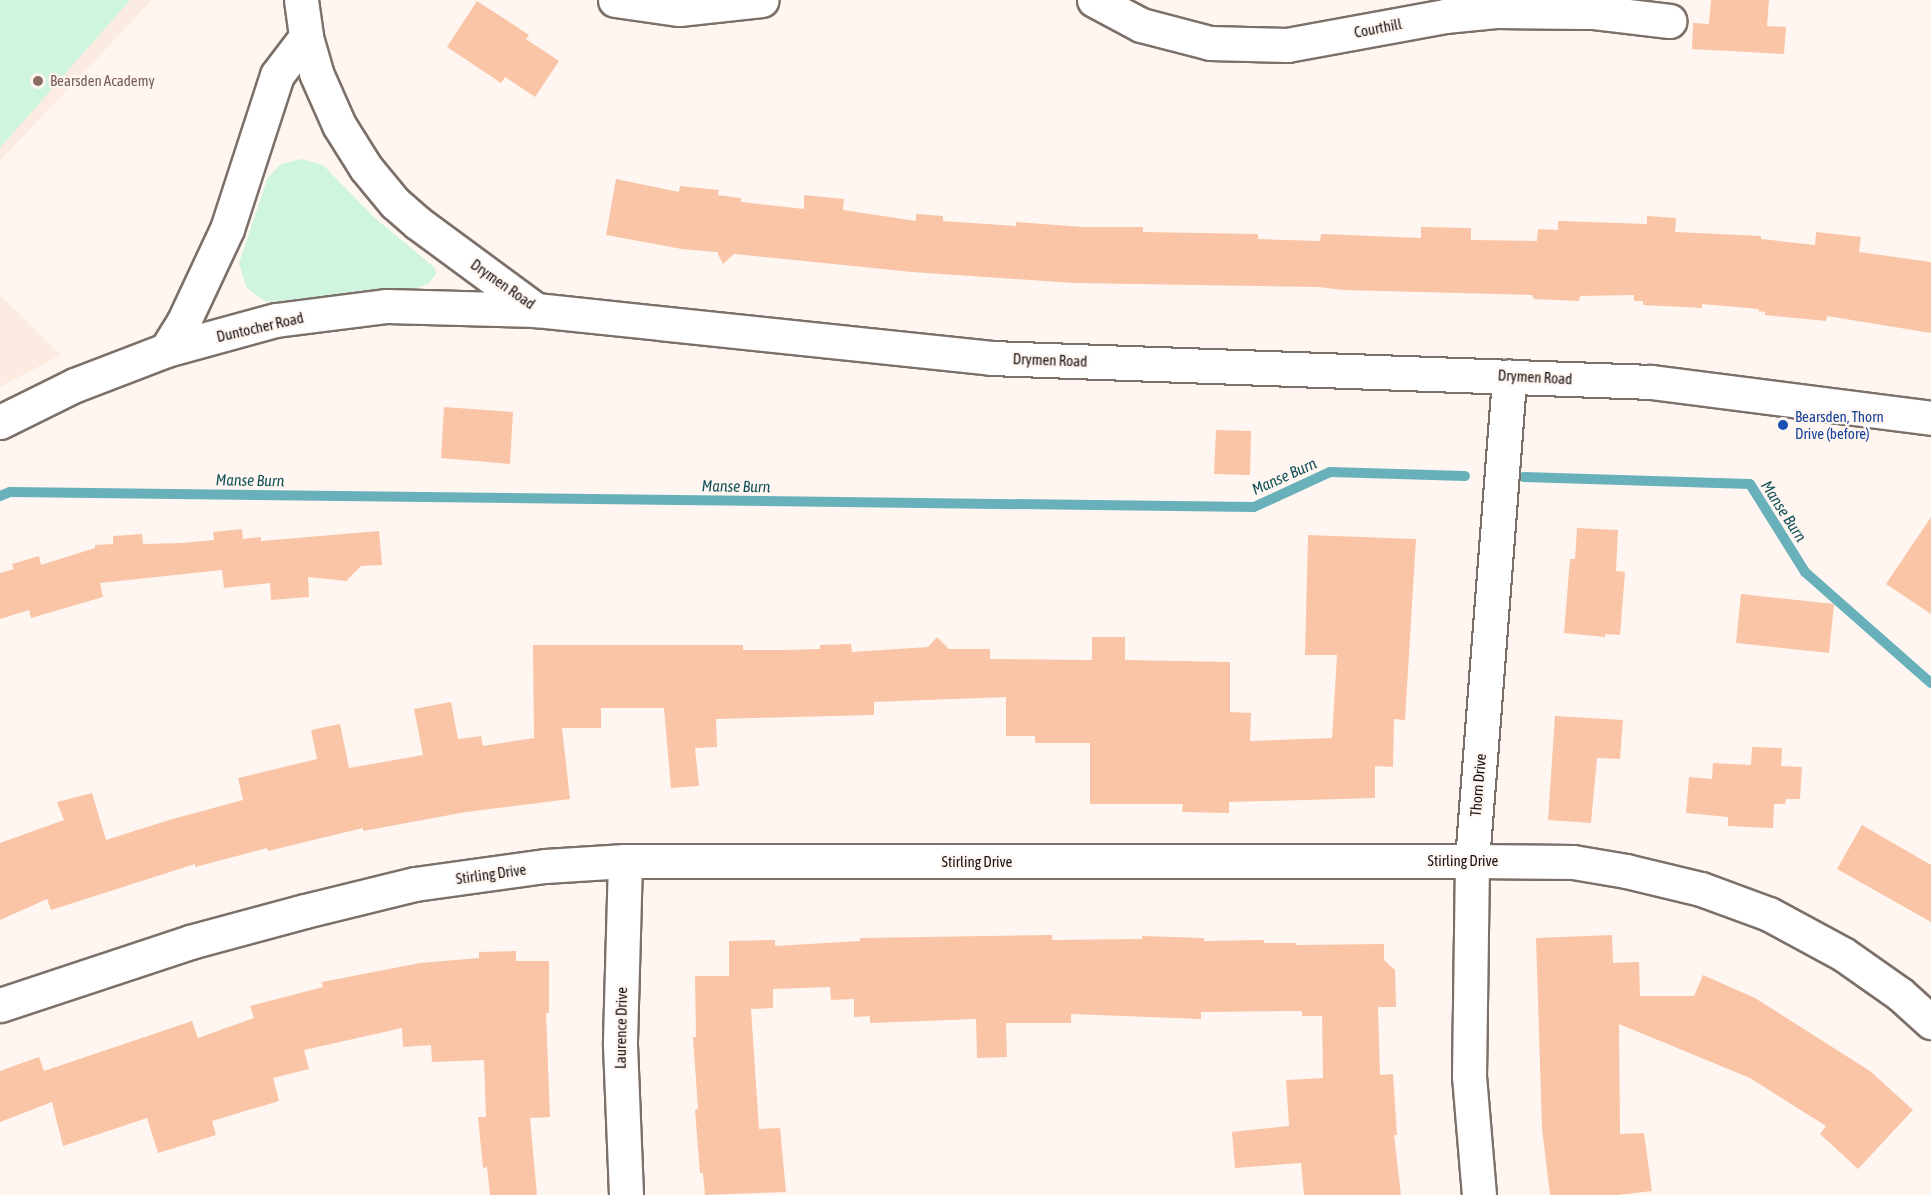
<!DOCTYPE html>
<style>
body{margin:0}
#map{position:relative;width:1931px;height:1195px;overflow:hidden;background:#fff6f1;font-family:"Asap Condensed",sans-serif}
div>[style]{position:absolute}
.built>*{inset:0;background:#fcebe1}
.green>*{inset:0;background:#cff5e0}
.stream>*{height:10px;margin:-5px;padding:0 5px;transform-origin:5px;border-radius:5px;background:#69b1ba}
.building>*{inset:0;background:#fac5a6}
.roads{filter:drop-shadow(2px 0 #7c7069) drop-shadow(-2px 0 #7c7069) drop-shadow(0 2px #7c7069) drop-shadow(0 -2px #7c7069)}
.minor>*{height:33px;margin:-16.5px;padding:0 16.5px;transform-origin:16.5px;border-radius:16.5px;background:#fff}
.primary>*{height:33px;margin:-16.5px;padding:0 16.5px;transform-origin:16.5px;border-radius:16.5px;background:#fff}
.dots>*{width:16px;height:16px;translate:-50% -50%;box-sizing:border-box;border:3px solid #fff6f1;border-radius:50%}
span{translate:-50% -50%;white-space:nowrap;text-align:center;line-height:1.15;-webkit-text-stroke:4.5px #fff6f1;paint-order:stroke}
.street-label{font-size:15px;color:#16120f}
.education-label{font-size:15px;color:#785e54}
.left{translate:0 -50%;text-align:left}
.transit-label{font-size:15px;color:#164399}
.water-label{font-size:16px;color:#15545b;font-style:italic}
</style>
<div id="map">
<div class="built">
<div style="clip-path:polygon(0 0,152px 0,0 161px)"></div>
<div style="clip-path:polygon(0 295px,61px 355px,0 387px)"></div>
</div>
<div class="green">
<div style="clip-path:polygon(0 0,130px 0,0 148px)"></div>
<div style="clip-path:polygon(302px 159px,323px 165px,375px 218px,435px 268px,436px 274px,429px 283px,417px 288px,352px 293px,277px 303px,264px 301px,246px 287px,239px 263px,268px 177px,281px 164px)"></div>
</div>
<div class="stream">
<div style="left:1524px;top:477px;width:226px;rotate:1.8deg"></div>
<div style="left:1750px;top:484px;width:104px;rotate:58deg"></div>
<div style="left:1805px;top:572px;width:168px;rotate:41.4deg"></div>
<div style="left:0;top:496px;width:11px;rotate:-22deg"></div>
<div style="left:10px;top:492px;width:1244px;rotate:0.69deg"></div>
<div style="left:1254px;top:507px;width:84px;rotate:-24.7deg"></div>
<div style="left:1330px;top:472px;width:135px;rotate:1.7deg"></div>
</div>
<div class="building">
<div style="clip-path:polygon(1711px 0,1769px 0,1767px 26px,1786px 27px,1784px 54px,1692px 49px,1693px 23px,1709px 24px)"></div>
<div style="clip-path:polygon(477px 1px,529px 35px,526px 39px,559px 61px,535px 97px,505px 77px,501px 83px,447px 47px)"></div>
<div style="clip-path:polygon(616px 179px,679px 192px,680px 186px,719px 190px,718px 195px,741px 198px,741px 202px,804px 209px,804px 195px,844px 199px,843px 210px,916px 221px,916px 214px,943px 216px,943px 221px,1016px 226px,1016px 222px,1083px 227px,1143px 227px,1143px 232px,1258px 234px,1258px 239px,1320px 241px,1321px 234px,1421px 238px,1421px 227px,1471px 228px,1471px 240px,1537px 241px,1538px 229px,1558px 230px,1558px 221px,1647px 224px,1647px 216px,1676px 218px,1675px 232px,1761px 236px,1761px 239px,1815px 245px,1816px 232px,1861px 237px,1859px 252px,1931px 262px,1931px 333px,1827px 316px,1826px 321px,1765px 315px,1765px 312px,1758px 311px,1759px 309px,1702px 304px,1702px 308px,1643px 305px,1643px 301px,1634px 301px,1634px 295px,1580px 296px,1579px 301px,1558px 300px,1534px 299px,1532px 295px,1343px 290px,1319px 287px,1075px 283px,912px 272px,734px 254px,723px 264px,717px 252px,682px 249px,606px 235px)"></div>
<div style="clip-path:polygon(444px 407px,513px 412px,510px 464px,441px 458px)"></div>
<div style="clip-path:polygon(1216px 430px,1251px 431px,1250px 475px,1214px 474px)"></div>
<div style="clip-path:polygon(1931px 517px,1931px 614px,1886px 584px)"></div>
<div style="clip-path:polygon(1577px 528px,1618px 530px,1616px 571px,1625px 572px,1620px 635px,1605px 634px,1605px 637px,1564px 633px,1570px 559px,1575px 559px)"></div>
<div style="clip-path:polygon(242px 529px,243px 539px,261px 537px,261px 541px,379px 531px,382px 565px,361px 566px,346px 581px,308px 577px,309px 597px,271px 600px,270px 583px,224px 588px,222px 570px,100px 583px,103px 597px,31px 618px,29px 610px,0 619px,0 573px,14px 569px,12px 564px,39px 556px,41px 565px,95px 548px,95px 545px,113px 544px,113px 536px,142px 534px,143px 544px,182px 543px,214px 540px,213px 532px)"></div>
<div style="clip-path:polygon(1308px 535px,1416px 539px,1405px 720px,1394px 719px,1393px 767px,1375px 766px,1375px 798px,1229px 802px,1229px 813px,1182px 812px,1183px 804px,1090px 804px,1090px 743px,1035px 743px,1035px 736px,1006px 736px,1006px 697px,874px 702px,874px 715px,716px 719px,717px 747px,695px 748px,699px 786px,671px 788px,664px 708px,601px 708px,601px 728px,562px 728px,570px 799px,466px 812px,363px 831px,363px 828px,268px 851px,267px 848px,195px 867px,195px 864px,51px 910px,47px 899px,0 920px,0 843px,64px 820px,57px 802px,92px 793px,106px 840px,169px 820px,243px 800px,238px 778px,317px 759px,311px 730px,340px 724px,349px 768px,423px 755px,414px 709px,451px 702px,458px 739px,481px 736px,483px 746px,534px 738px,533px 645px,743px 645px,743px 650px,784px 650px,820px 649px,820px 645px,851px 644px,852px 652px,928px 647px,937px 637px,949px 649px,990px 649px,990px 659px,1092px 660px,1092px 637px,1125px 637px,1125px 660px,1230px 662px,1230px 712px,1251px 713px,1250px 741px,1332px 738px,1337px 655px,1305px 655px)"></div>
<div style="clip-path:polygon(1741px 594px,1834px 604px,1829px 653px,1736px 643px)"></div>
<div style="clip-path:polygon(1555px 716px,1623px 720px,1620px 759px,1597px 758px,1591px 823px,1548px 820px)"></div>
<div style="clip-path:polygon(1752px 747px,1782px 748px,1781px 766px,1802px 767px,1800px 799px,1786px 799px,1785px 804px,1774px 804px,1773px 828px,1728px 826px,1728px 817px,1686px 813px,1689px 777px,1712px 779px,1713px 763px,1751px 765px)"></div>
<div style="clip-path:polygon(1862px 825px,1931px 865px,1931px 922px,1837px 869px)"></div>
<div style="clip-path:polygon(1052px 935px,1052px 940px,1142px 939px,1142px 936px,1204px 938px,1204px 941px,1264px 940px,1264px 943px,1296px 943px,1296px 945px,1384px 944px,1384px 960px,1395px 970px,1396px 1007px,1378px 1007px,1380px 1075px,1393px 1074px,1397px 1135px,1394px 1135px,1401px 1195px,1304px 1195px,1301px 1163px,1235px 1168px,1232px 1132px,1289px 1126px,1286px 1080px,1323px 1078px,1322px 1016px,1302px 1016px,1302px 1011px,1201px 1012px,1201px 1019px,1071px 1014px,1071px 1023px,1006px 1023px,1007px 1057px,977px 1058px,976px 1019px,870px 1023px,870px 1016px,854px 1017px,854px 999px,831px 1000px,830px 987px,773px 989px,773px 1008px,751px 1009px,759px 1129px,780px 1128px,786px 1192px,705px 1195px,703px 1173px,700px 1173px,695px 1110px,698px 1109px,693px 1037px,696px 1037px,695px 976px,729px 976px,729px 941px,775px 940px,775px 946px,860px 941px,860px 938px)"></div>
<div style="clip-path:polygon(1612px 935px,1613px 963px,1639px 962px,1640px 996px,1694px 996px,1703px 975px,1755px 998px,1870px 1071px,1913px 1110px,1858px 1169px,1820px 1134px,1826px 1126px,1750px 1078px,1619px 1024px,1620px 1134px,1644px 1133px,1652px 1191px,1618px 1195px,1550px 1195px,1542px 1128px,1536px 938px)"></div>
<div style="clip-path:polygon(516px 951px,516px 961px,549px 961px,549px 1013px,546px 1013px,550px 1117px,530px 1118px,537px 1195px,490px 1195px,487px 1167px,483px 1168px,478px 1117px,486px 1117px,484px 1060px,432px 1062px,431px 1045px,403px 1047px,402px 1028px,304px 1050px,309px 1069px,273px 1078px,279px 1101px,212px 1121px,216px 1135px,158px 1153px,147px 1118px,63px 1146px,52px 1102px,0 1122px,0 1071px,39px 1057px,44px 1071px,192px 1021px,198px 1038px,254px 1018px,250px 1006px,323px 987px,322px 982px,420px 963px,479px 958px,479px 952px)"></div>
</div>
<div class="roads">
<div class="minor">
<div style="left:615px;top:0;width:65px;rotate:8deg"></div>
<div style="left:679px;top:9px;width:83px;rotate:-6.2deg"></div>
<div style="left:1094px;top:0;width:53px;rotate:28deg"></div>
<div style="left:1141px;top:25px;width:71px;rotate:14.6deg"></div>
<div style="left:1210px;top:43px;width:77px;rotate:1.5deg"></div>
<div style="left:1287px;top:45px;width:161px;rotate:-10.4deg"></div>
<div style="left:1445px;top:16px;width:51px;rotate:-5.6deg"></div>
<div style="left:1496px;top:11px;width:98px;rotate:0.6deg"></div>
<div style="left:1594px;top:12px;width:76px;rotate:6.8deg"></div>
<div style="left:625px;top:861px;width:184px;rotate:91.6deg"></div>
<div style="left:620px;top:1045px;width:150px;rotate:87.7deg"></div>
<div style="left:0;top:1005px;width:200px;rotate:-18.3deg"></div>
<div style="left:190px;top:942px;width:119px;rotate:-15.1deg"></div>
<div style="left:305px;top:911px;width:113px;rotate:-13.8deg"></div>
<div style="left:415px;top:884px;width:131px;rotate:-7.9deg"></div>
<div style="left:545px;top:866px;width:80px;rotate:-3.6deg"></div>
<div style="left:625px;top:861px;width:847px"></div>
<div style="left:1472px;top:861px;width:101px;rotate:0.6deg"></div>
<div style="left:1573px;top:862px;width:54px;rotate:9.6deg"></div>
<div style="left:1626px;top:871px;width:77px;rotate:13.5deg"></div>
<div style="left:1701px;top:889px;width:72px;rotate:20.2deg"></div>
<div style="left:1769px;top:914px;width:84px;rotate:28.4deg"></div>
<div style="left:1843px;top:954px;width:70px;rotate:35.1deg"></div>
<div style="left:1900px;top:994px;width:42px;rotate:42.1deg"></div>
<div style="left:1479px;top:1195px;width:119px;rotate:-94.8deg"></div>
<div style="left:1469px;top:1076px;width:215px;rotate:-89.2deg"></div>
<div style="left:1472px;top:861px;width:486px;rotate:-85.6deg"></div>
</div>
<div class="primary">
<div style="left:301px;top:0;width:37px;rotate:82deg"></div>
<div style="left:306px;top:37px;width:37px;rotate:74deg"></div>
<div style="left:316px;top:73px;width:57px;rotate:66.1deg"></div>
<div style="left:339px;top:125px;width:51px;rotate:57.9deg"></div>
<div style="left:366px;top:168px;width:45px;rotate:50.4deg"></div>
<div style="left:395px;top:203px;width:30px;rotate:41deg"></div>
<div style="left:418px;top:223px;width:147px;rotate:36.4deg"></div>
<div style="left:166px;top:350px;width:32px;rotate:-58deg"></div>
<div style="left:183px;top:323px;width:104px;rotate:-64.9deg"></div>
<div style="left:227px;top:229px;width:162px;rotate:-72deg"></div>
<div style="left:277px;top:75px;width:48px;rotate:-52.7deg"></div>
<div style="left:0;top:422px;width:84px;rotate:-26.3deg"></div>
<div style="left:75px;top:385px;width:97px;rotate:-21deg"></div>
<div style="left:166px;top:350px;width:114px;rotate:-15.3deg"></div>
<div style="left:276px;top:320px;width:112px;rotate:-7.2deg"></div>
<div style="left:387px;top:306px;width:149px;rotate:1.5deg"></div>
<div style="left:536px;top:310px;width:458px;rotate:6deg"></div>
<div style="left:991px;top:358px;width:660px;rotate:2.08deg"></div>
<div style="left:1651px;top:382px;width:282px;rotate:7.3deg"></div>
</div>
</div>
<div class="dots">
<div style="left:38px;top:81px;background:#8d6e63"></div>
<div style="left:1783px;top:425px;background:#1a4fb4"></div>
</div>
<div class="street-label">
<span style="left:1378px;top:28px;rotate:-11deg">Courthill</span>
<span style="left:503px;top:284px;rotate:35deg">Drymen Road</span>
<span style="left:260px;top:327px;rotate:-13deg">Duntocher Road</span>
<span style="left:1050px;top:360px;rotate:2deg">Drymen Road</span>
<span style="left:1535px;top:377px;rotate:3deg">Drymen Road</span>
<span style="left:1478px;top:785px;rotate:-85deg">Thorn Drive</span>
<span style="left:1463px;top:861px">Stirling Drive</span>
<span style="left:977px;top:862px">Stirling Drive</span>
<span style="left:491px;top:874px;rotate:-8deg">Stirling Drive</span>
<span style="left:621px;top:1028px;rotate:-89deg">Laurence Drive</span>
</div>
<div class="education-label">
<span class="left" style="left:50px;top:81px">Bearsden Academy</span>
</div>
<div class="transit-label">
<span class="left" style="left:1795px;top:425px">Bearsden, Thorn<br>Drive (before)</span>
</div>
<div class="water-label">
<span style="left:1284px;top:476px;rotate:-24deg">Manse Burn</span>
<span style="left:250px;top:480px;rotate:1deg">Manse Burn</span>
<span style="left:736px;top:486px;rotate:1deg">Manse Burn</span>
<span style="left:1784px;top:511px;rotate:57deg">Manse Burn</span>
</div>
</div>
